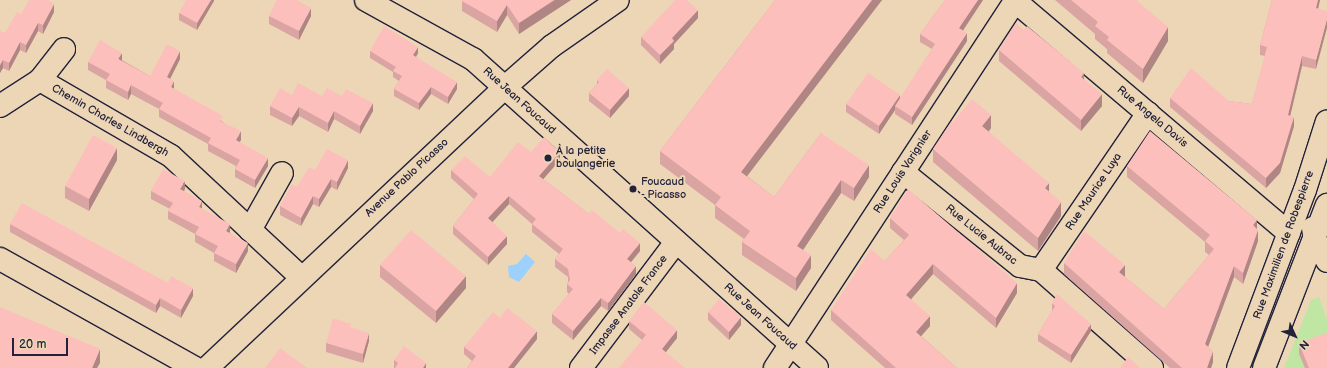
<!DOCTYPE html>
<meta charset="utf-8">
<style>
body{margin:0}
#map{position:relative;width:1327px;height:368px;overflow:hidden;background:#edd6b6;font-family:"Balsamiq Sans",sans-serif}
div>[style]{position:absolute}
.green>*{inset:0;background:#bfe7a3}
.water>*{inset:0;background:#9dd1fb}
.roads{filter:drop-shadow(1px 0 #22223b) drop-shadow(-1px 0 #22223b) drop-shadow(0 1px #22223b) drop-shadow(0 -1px #22223b)}
.minor>*{height:22px;margin:-11px;padding:0 11px;transform-origin:11px;border-radius:11px;background:#edd6b6}
.major>*{height:22px;margin:-11px;padding:0 11px;transform-origin:11px;border-radius:11px;background:#edd6b6}
.wall>*{inset:0;background:#d9a4a2}
.shaded-wall>*{inset:0;background:#b08684}
.building>*{inset:0;background:#fcbfbc}
.dots>*{width:11px;height:11px;translate:-50% -50%;box-sizing:border-box;border:2px solid #edd6b6;border-radius:50%}
span{translate:-50% -50%;white-space:nowrap;text-align:center;line-height:1.15;-webkit-text-stroke:4px #edd6b6;paint-order:stroke}
.street-label{font-size:11px;color:#22223b}
.poi-label{font-size:11px;color:#22223b}
.left{translate:0 -50%;text-align:left}
.north{position:absolute;left:1275px;top:316px;width:40px;height:40px;-webkit-text-stroke:3px #edd6b6;paint-order:stroke;rotate:134deg;font-size:11px;font-weight:700;line-height:16px;text-align:center;color:#22223b}
.north::after{content:'';display:block;margin:auto;width:14px;height:18px;background:#22223b;clip-path:polygon(50% 0,100% 100%,50% 72%,0 100%)}
.scale{position:absolute;left:12px;top:338px;width:56px;height:18px;box-sizing:border-box;border:2px solid #22223b;border-top:0;padding-left:5px;font-size:12px;line-height:14px;white-space:nowrap;color:#22223b;-webkit-text-stroke:3px #edd6b6;paint-order:stroke}
</style>
<div id="map">
<div class="green">
<div style="clip-path:polygon(1319px 297px,1327px 319px,1327px 368px,1284px 368px,1311px 300px)"></div>
</div>
<div class="water">
<div style="clip-path:polygon(526px 254px,535px 262px,519px 282px,509px 277px,508px 266px,517px 264px)"></div>
</div>
<div class="roads">
<div class="minor">
<div style="left:366px;top:0;width:122px;rotate:28.9deg"></div>
<div style="left:473px;top:59px;width:462px;rotate:41.9deg"></div>
<div style="left:1015px;top:1px;width:359px;rotate:40.3deg"></div>
<div style="left:40px;top:80px;width:39px;rotate:-52deg"></div>
<div style="left:0;top:106px;width:48px;rotate:-33deg"></div>
<div style="left:40px;top:80px;width:151px;rotate:30.1deg"></div>
<div style="left:171px;top:156px;width:179px;rotate:43deg"></div>
<div style="left:903px;top:172px;width:150px;rotate:38.8deg"></div>
<div style="left:1020px;top:266px;width:21px;rotate:11deg"></div>
<div style="left:1041px;top:270px;width:148px;rotate:41.4deg"></div>
<div style="left:1313px;top:228px;width:11px;rotate:80deg"></div>
<div style="left:1315px;top:239px;width:25px;rotate:61deg"></div>
<div style="left:250px;top:230px;width:65px;rotate:-60.7deg"></div>
<div style="left:0;top:259px;width:223px;rotate:29.2deg"></div>
<div style="left:1041px;top:270px;width:190px;rotate:-55.7deg"></div>
<div style="left:581px;top:368px;width:158px;rotate:-53deg"></div>
<div style="left:775px;top:368px;width:440px;rotate:-56.8deg"></div>
<div style="left:1238px;top:368px;width:190px;rotate:-69.4deg"></div>
<div style="left:1305px;top:190px;width:72px;rotate:-72.3deg"></div>
<div style="left:1264px;top:368px;width:175px;rotate:-68.9deg"></div>
</div>
<div class="major">
<div style="left:207px;top:368px;width:408px;rotate:-43.3deg"></div>
<div style="left:504px;top:88px;width:64px;rotate:-41.2deg"></div>
<div style="left:552px;top:46px;width:80px;rotate:-34.9deg"></div>
</div>
</div>
<div class="wall">
<div style="clip-path:polygon(214px 0,197px 30px,179px 20px,179px 13px)"></div>
<div style="clip-path:polygon(463px 0,571px 0,519px 34px,507px 15px,497px 32px,462px 11px,462px 1px)"></div>
<div style="clip-path:polygon(775px 0,882px 0,747px 176px,774px 197px,821px 133px,869px 177px,854px 201px,841px 193px,803px 250px,811px 268px,796px 291px,742px 255px,742px 242px,744px 239px,715px 218px,715px 205px,660px 164px,660px 151px)"></div>
<div style="clip-path:polygon(945px 0,983px 0,963px 31px,967px 41px,912px 125px,895px 114px,895px 110px,879px 134px,846px 112px,846px 104px,900px 99px,932px 49px,920px 42px,920px 34px)"></div>
<div style="clip-path:polygon(1055px 0,1136px 0,1168px 41px,1143px 83px,1107px 53px,1107px 49px,1095px 39px,1095px 34px)"></div>
<div style="clip-path:polygon(1272px 0,1320px 0,1318px 9px,1316px 69px,1302px 66px,1290px 116px,1294px 126px,1280px 173px,1266px 188px,1170px 107px,1170px 98px,1229px 101px,1252px 104px,1265px 56px,1260px 55px,1260px 45px)"></div>
<div style="clip-path:polygon(54px 12px,43px 34px,38px 31px,26px 53px,20px 50px,9px 71px,3px 68px,0 73px,5px 33px,21px 14px)"></div>
<div style="clip-path:polygon(269px 16px,311px 16px,299px 40px,269px 24px)"></div>
<div style="clip-path:polygon(698px 18px,674px 44px,674px 49px,660px 64px,641px 45px,641px 37px)"></div>
<div style="clip-path:polygon(999px 50px,1084px 79px,1102px 106px,1081px 131px,999px 61px)"></div>
<div style="clip-path:polygon(370px 51px,418px 53px,416px 57px,457px 89px,448px 104px,431px 94px,419px 110px,394px 96px,394px 89px,399px 81px,393px 77px,393px 72px,370px 58px)"></div>
<div style="clip-path:polygon(180px 59px,170px 79px,174px 89px,223px 122px,241px 140px,239px 142px,268px 166px,255px 188px,235px 177px,235px 169px,236px 166px,208px 151px,208px 144px,159px 117px,159px 109px,131px 94px,128px 100px,106px 88px,106px 80px,88px 70px,88px 62px,122px 60px,150px 76px)"></div>
<div style="clip-path:polygon(597px 80px,629px 96px,610px 118px,589px 101px,589px 93px,597px 84px)"></div>
<div style="clip-path:polygon(292px 95px,322px 96px,342px 96px,373px 111px,360px 134px,334px 119px,328px 132px,299px 116px,292px 126px,270px 115px,270px 106px)"></div>
<div style="clip-path:polygon(952px 123px,991px 128px,989px 132px,1049px 192px,1061px 216px,1038px 251px,933px 162px,933px 149px)"></div>
<div style="clip-path:polygon(531px 152px,560px 160px,543px 179px,589px 214px,640px 251px,631px 262px,636px 274px,608px 311px,601px 306px,573px 340px,552px 323px,552px 314px,569px 294px,567px 292px,567px 284px,568px 282px,568px 277px,555px 267px,555px 259px,559px 254px,532px 232px,532px 224px,509px 204px,492px 222px,507px 244px,488px 265px,453px 234px,453px 226px,474px 199px,451px 178px,451px 170px,490px 177px)"></div>
<div style="clip-path:polygon(117px 160px,89px 211px,65px 198px,65px 186px)"></div>
<div style="clip-path:polygon(1127px 166px,1257px 229px,1258px 241px,1243px 284px,1234px 277px,1208px 347px,1213px 362px,1211px 368px,1170px 368px,1064px 274px,1064px 263px,1125px 276px,1125px 277px,1164px 309px,1209px 255px,1205px 252px,1205px 242px,1127px 177px)"></div>
<div style="clip-path:polygon(348px 168px,337px 190px,331px 187px,319px 207px,313px 204px,301px 226px,280px 215px,280px 206px,297px 187px,315px 170px)"></div>
<div style="clip-path:polygon(185px 189px,184px 191px,202px 209px,230px 233px,248px 251px,236px 273px,214px 261px,214px 253px,195px 242px,195px 234px,168px 219px,168px 211px,170px 209px,151px 199px,151px 191px)"></div>
<div style="clip-path:polygon(890px 218px,1017px 293px,996px 328px,933px 274px,911px 299px,930px 326px,921px 336px,957px 368px,885px 368px,831px 320px,831px 310px,885px 261px,904px 240px,890px 228px)"></div>
<div style="clip-path:polygon(10px 224px,193px 296px,181px 318px,160px 306px,156px 313px,10px 232px)"></div>
<div style="clip-path:polygon(380px 265px,466px 288px,436px 323px,380px 277px)"></div>
<div style="clip-path:polygon(1052px 303px,1091px 331px,1071px 363px,1038px 341px,1038px 334px,1052px 311px)"></div>
<div style="clip-path:polygon(708px 312px,741px 325px,729px 340px,708px 320px)"></div>
<div style="clip-path:polygon(500px 318px,537px 339px,514px 368px,467px 368px,472px 361px,464px 354px,464px 347px)"></div>
<div style="clip-path:polygon(629px 321px,677px 338px,666px 352px,642px 340px,629px 329px)"></div>
<div style="clip-path:polygon(369px 341px,363px 363px,326px 352px,326px 343px)"></div>
<div style="clip-path:polygon(1299px 343px,1327px 368px,1305px 368px,1299px 354px)"></div>
<div style="clip-path:polygon(394px 360px,426px 368px,394px 368px)"></div>
</div>
<div class="shaded-wall">
<div style="clip-path:polygon(211px 0,214px 0,214px 1px,197px 30px,197px 23px)"></div>
<div style="clip-path:polygon(555px 0,571px 0,519px 34px,519px 23px)"></div>
<div style="clip-path:polygon(872px 0,882px 0,741px 184px,741px 172px)"></div>
<div style="clip-path:polygon(978px 0,983px 0,959px 36px,959px 28px)"></div>
<div style="clip-path:polygon(1318px 0,1320px 0,1316px 18px,1316px 8px)"></div>
<div style="clip-path:polygon(54px 4px,54px 12px,43px 34px,43px 25px)"></div>
<div style="clip-path:polygon(507px 5px,507px 15px,497px 32px,497px 21px)"></div>
<div style="clip-path:polygon(311px 8px,311px 16px,299px 40px,299px 31px)"></div>
<div style="clip-path:polygon(698px 10px,698px 18px,674px 44px,674px 49px,660px 64px,660px 55px,672px 38px)"></div>
<div style="clip-path:polygon(1327px 19px,1327px 28px,1316px 69px,1316px 60px)"></div>
<div style="clip-path:polygon(38px 23px,38px 31px,26px 53px,26px 45px)"></div>
<div style="clip-path:polygon(1168px 27px,1168px 41px,1143px 83px,1143px 69px)"></div>
<div style="clip-path:polygon(967px 33px,967px 41px,912px 125px,912px 117px)"></div>
<div style="clip-path:polygon(20px 42px,20px 50px,9px 71px,9px 63px)"></div>
<div style="clip-path:polygon(418px 47px,418px 53px,413px 62px,413px 55px)"></div>
<div style="clip-path:polygon(180px 51px,180px 59px,167px 85px,167px 77px)"></div>
<div style="clip-path:polygon(122px 53px,122px 61px,118px 59px)"></div>
<div style="clip-path:polygon(1302px 56px,1302px 66px,1288px 125px,1288px 115px)"></div>
<div style="clip-path:polygon(3px 60px,3px 68px,0 73px,0 65px)"></div>
<div style="clip-path:polygon(1084px 73px,1084px 84px,1081px 77px)"></div>
<div style="clip-path:polygon(174px 81px,174px 89px,171px 87px)"></div>
<div style="clip-path:polygon(457px 82px,457px 89px,448px 104px,448px 97px)"></div>
<div style="clip-path:polygon(131px 85px,131px 94px,128px 100px,128px 92px)"></div>
<div style="clip-path:polygon(431px 87px,431px 94px,419px 110px,419px 103px)"></div>
<div style="clip-path:polygon(629px 88px,629px 96px,610px 118px,610px 110px)"></div>
<div style="clip-path:polygon(1102px 94px,1102px 106px,1081px 131px,1081px 120px)"></div>
<div style="clip-path:polygon(900px 95px,900px 103px,895px 106px,895px 110px,879px 134px,879px 126px)"></div>
<div style="clip-path:polygon(373px 103px,373px 111px,360px 134px,360px 126px)"></div>
<div style="clip-path:polygon(299px 107px,299px 116px,292px 126px,292px 118px)"></div>
<div style="clip-path:polygon(334px 111px,334px 119px,328px 132px,328px 123px)"></div>
<div style="clip-path:polygon(991px 115px,991px 128px,982px 139px,982px 126px)"></div>
<div style="clip-path:polygon(1294px 117px,1294px 126px,1280px 173px,1266px 188px,1266px 178px)"></div>
<div style="clip-path:polygon(241px 131px,241px 140px,236px 148px,236px 140px)"></div>
<div style="clip-path:polygon(117px 148px,117px 160px,89px 211px,89px 199px)"></div>
<div style="clip-path:polygon(560px 152px,560px 160px,539px 184px,539px 176px)"></div>
<div style="clip-path:polygon(268px 158px,268px 166px,255px 188px,255px 180px)"></div>
<div style="clip-path:polygon(348px 160px,348px 168px,337px 190px,337px 182px)"></div>
<div style="clip-path:polygon(869px 165px,869px 177px,854px 201px,854px 188px)"></div>
<div style="clip-path:polygon(331px 179px,331px 187px,319px 207px,319px 199px)"></div>
<div style="clip-path:polygon(841px 180px,841px 193px,797px 259px,797px 246px)"></div>
<div style="clip-path:polygon(185px 181px,185px 189px,180px 198px,180px 189px)"></div>
<div style="clip-path:polygon(1049px 183px,1049px 196px,1045px 188px)"></div>
<div style="clip-path:polygon(313px 196px,313px 204px,301px 226px,301px 218px)"></div>
<div style="clip-path:polygon(509px 196px,509px 204px,488px 227px,488px 218px)"></div>
<div style="clip-path:polygon(202px 201px,202px 209px,199px 207px)"></div>
<div style="clip-path:polygon(1061px 202px,1061px 216px,1038px 251px,1038px 238px)"></div>
<div style="clip-path:polygon(1257px 220px,1257px 231px,1253px 225px)"></div>
<div style="clip-path:polygon(230px 224px,230px 232px,226px 239px,226px 231px)"></div>
<div style="clip-path:polygon(1258px 230px,1258px 241px,1243px 284px,1243px 273px)"></div>
<div style="clip-path:polygon(507px 236px,507px 244px,488px 265px,488px 257px)"></div>
<div style="clip-path:polygon(248px 243px,248px 251px,236px 273px,236px 264px)"></div>
<div style="clip-path:polygon(640px 243px,640px 251px,627px 267px,627px 259px)"></div>
<div style="clip-path:polygon(811px 255px,811px 268px,796px 291px,796px 278px)"></div>
<div style="clip-path:polygon(933px 264px,933px 274px,906px 305px,906px 295px)"></div>
<div style="clip-path:polygon(1125px 265px,1125px 276px,1119px 283px,1119px 272px)"></div>
<div style="clip-path:polygon(636px 266px,636px 274px,608px 311px,608px 303px)"></div>
<div style="clip-path:polygon(1234px 266px,1234px 277px,1205px 355px,1205px 344px)"></div>
<div style="clip-path:polygon(466px 276px,466px 288px,436px 323px,436px 311px)"></div>
<div style="clip-path:polygon(1017px 283px,1017px 293px,996px 328px,996px 318px)"></div>
<div style="clip-path:polygon(193px 288px,193px 296px,181px 318px,181px 310px)"></div>
<div style="clip-path:polygon(160px 298px,160px 306px,156px 313px,156px 305px)"></div>
<div style="clip-path:polygon(601px 298px,601px 306px,573px 340px,573px 331px)"></div>
<div style="clip-path:polygon(930px 316px,930px 326px,916px 342px,916px 332px)"></div>
<div style="clip-path:polygon(741px 317px,741px 325px,729px 340px,729px 332px)"></div>
<div style="clip-path:polygon(1091px 324px,1091px 331px,1071px 363px,1071px 355px)"></div>
<div style="clip-path:polygon(677px 330px,677px 338px,662px 357px,662px 349px)"></div>
<div style="clip-path:polygon(537px 331px,537px 339px,514px 368px,508px 368px)"></div>
<div style="clip-path:polygon(369px 333px,369px 341px,363px 363px,363px 354px)"></div>
<div style="clip-path:polygon(100px 349px,100px 363px,97px 368px,92px 368px)"></div>
<div style="clip-path:polygon(1213px 351px,1213px 362px,1211px 368px,1207px 368px)"></div>
<div style="clip-path:polygon(426px 363px,426px 368px,423px 368px)"></div>
</div>
<div class="building">
<div style="clip-path:polygon(29px 0,48px 0,54px 4px,43px 25px,38px 23px,26px 45px,20px 42px,9px 63px,3px 60px,0 65px,0 31px,5px 33px,17px 12px,21px 14px)"></div>
<div style="clip-path:polygon(186px 0,211px 0,197px 23px,179px 13px)"></div>
<div style="clip-path:polygon(277px 0,297px 0,311px 8px,299px 31px,269px 16px)"></div>
<div style="clip-path:polygon(463px 0,554px 0,519px 23px,507px 5px,497px 21px,462px 1px)"></div>
<div style="clip-path:polygon(675px 0,687px 0,698px 10px,672px 38px,674px 41px,660px 55px,641px 37px)"></div>
<div style="clip-path:polygon(775px 0,872px 0,741px 172px,774px 197px,821px 133px,869px 165px,854px 188px,841px 180px,797px 246px,811px 255px,796px 278px,742px 242px,750px 231px,715px 205px,721px 197px,660px 151px)"></div>
<div style="clip-path:polygon(945px 0,978px 0,959px 28px,967px 33px,912px 117px,895px 106px,935px 44px,920px 34px)"></div>
<div style="clip-path:polygon(1071px 0,1136px 0,1168px 27px,1143px 69px,1107px 40px,1109px 37px,1095px 26px,1098px 22px)"></div>
<div style="clip-path:polygon(1272px 0,1318px 0,1316px 8px,1327px 11px,1327px 19px,1316px 60px,1302px 56px,1288px 115px,1294px 117px,1280px 163px,1266px 178px,1170px 98px,1191px 68px,1229px 101px,1252px 104px,1267px 47px,1260px 45px)"></div>
<div style="clip-path:polygon(1016px 23px,1024px 30px,1027px 26px,1084px 73px,1081px 77px,1102px 94px,1081px 120px,999px 50px)"></div>
<div style="clip-path:polygon(384px 26px,418px 47px,413px 55px,457px 82px,448px 97px,431px 87px,419px 103px,394px 89px,402px 76px,393px 71px,396px 67px,370px 51px)"></div>
<div style="clip-path:polygon(100px 40px,122px 53px,118px 59px,150px 76px,167px 44px,180px 51px,167px 77px,174px 81px,171px 87px,223px 116px,220px 121px,241px 131px,236px 140px,268px 158px,255px 180px,235px 169px,240px 160px,208px 143px,211px 138px,159px 109px,163px 103px,131px 85px,128px 92px,106px 80px,110px 74px,88px 62px)"></div>
<div style="clip-path:polygon(607px 69px,629px 88px,610px 110px,589px 93px,599px 82px,597px 80px)"></div>
<div style="clip-path:polygon(868px 73px,900px 95px,879px 126px,846px 104px)"></div>
<div style="clip-path:polygon(298px 83px,322px 96px,327px 88px,342px 96px,346px 89px,373px 103px,360px 126px,334px 111px,328px 123px,299px 107px,292px 118px,270px 106px,280px 88px,292px 95px)"></div>
<div style="clip-path:polygon(972px 99px,991px 115px,982px 126px,1049px 183px,1045px 188px,1061px 202px,1038px 238px,933px 149px,951px 122px,952px 123px)"></div>
<div style="clip-path:polygon(1150px 131px,1257px 220px,1253px 225px,1258px 230px,1243px 273px,1234px 266px,1205px 344px,1213px 351px,1207px 368px,1182px 368px,1064px 263px,1084px 231px,1125px 265px,1119px 272px,1164px 309px,1214px 249px,1205px 241px,1210px 235px,1127px 166px)"></div>
<div style="clip-path:polygon(93px 135px,117px 148px,89px 199px,65px 186px)"></div>
<div style="clip-path:polygon(544px 137px,560px 152px,539px 176px,589px 214px,592px 210px,620px 233px,623px 229px,640px 243px,627px 259px,636px 266px,610px 301px,608px 303px,601px 298px,573px 331px,552px 314px,573px 289px,567px 284px,570px 280px,568px 269px,555px 259px,563px 249px,532px 224px,536px 219px,509px 196px,488px 218px,507px 236px,488px 257px,453px 226px,478px 194px,451px 170px,465px 156px,490px 177px,518px 142px,531px 152px)"></div>
<div style="clip-path:polygon(327px 149px,348px 160px,337px 182px,331px 179px,319px 199px,313px 196px,301px 218px,280px 206px,292px 184px,297px 187px,309px 167px,315px 170px)"></div>
<div style="clip-path:polygon(163px 169px,185px 181px,180px 189px,202px 201px,199px 207px,230px 224px,226px 231px,248px 243px,236px 264px,214px 253px,218px 246px,195px 234px,199px 227px,168px 211px,173px 203px,151px 191px)"></div>
<div style="clip-path:polygon(908px 189px,1017px 283px,996px 318px,933px 264px,906px 295px,930px 316px,916px 332px,957px 368px,896px 368px,831px 310px,871px 249px,885px 261px,909px 235px,890px 218px)"></div>
<div style="clip-path:polygon(22px 203px,168px 283px,171px 276px,193px 288px,181px 310px,160px 298px,156px 305px,10px 224px)"></div>
<div style="clip-path:polygon(411px 230px,466px 276px,436px 311px,380px 265px)"></div>
<div style="clip-path:polygon(1057px 294px,1091px 324px,1071px 355px,1038px 334px,1055px 306px,1052px 303px)"></div>
<div style="clip-path:polygon(719px 299px,741px 317px,729px 332px,708px 312px)"></div>
<div style="clip-path:polygon(644px 302px,677px 330px,662px 349px,685px 368px,619px 368px,646px 335px,629px 321px)"></div>
<div style="clip-path:polygon(0 307px,100px 349px,92px 368px,0 368px)"></div>
<div style="clip-path:polygon(507px 308px,537px 331px,508px 368px,467px 368px,476px 356px,464px 347px,493px 312px,500px 318px)"></div>
<div style="clip-path:polygon(333px 318px,351px 324px,350px 327px,369px 333px,363px 354px,326px 343px)"></div>
<div style="clip-path:polygon(1327px 333px,1327px 368px,1309px 368px,1299px 343px)"></div>
<div style="clip-path:polygon(404px 346px,426px 363px,423px 368px,395px 368px,398px 363px,394px 360px)"></div>
<div style="clip-path:polygon(280px 348px,307px 368px,265px 368px)"></div>
<div style="clip-path:polygon(1128px 357px,1139px 367px,1138px 368px,1120px 368px)"></div>
</div>
<div class="dots">
<div style="left:548px;top:158px;background:#22223b"></div>
<div style="left:633px;top:189px;background:#22223b"></div>
</div>
<div class="street-label">
<span style="left:519px;top:101px;rotate:42deg">Rue Jean Foucaud</span>
<span style="left:1152px;top:117px;rotate:40deg">Rue Angela Davis</span>
<span style="left:110px;top:121px;rotate:30deg">Chemin Charles Lindbergh</span>
<span style="left:903px;top:172px;rotate:-57deg">Rue Louis Varignier</span>
<span style="left:407px;top:178px;rotate:-43deg">Avenue Pablo Picasso</span>
<span style="left:1094px;top:192px;rotate:-56deg">Rue Maurice Luya</span>
<span style="left:981px;top:235px;rotate:39deg">Rue Lucie Aubrac</span>
<span style="left:1284px;top:245px;rotate:-70deg">Rue Maximilien de Robespierre</span>
<span style="left:629px;top:305px;rotate:-53deg">Impasse Anatole France</span>
<span style="left:760px;top:317px;rotate:42deg">Rue Jean Foucaud</span>
</div>
<div class="poi-label">
<span class="left" style="left:556px;top:158px">À la petite<br>boulangerie</span>
<span class="left" style="left:641px;top:189px">Foucaud<br>- Picasso</span>
</div>
<div class="north">N</div>
<div class="scale">20 m</div>
</div>
